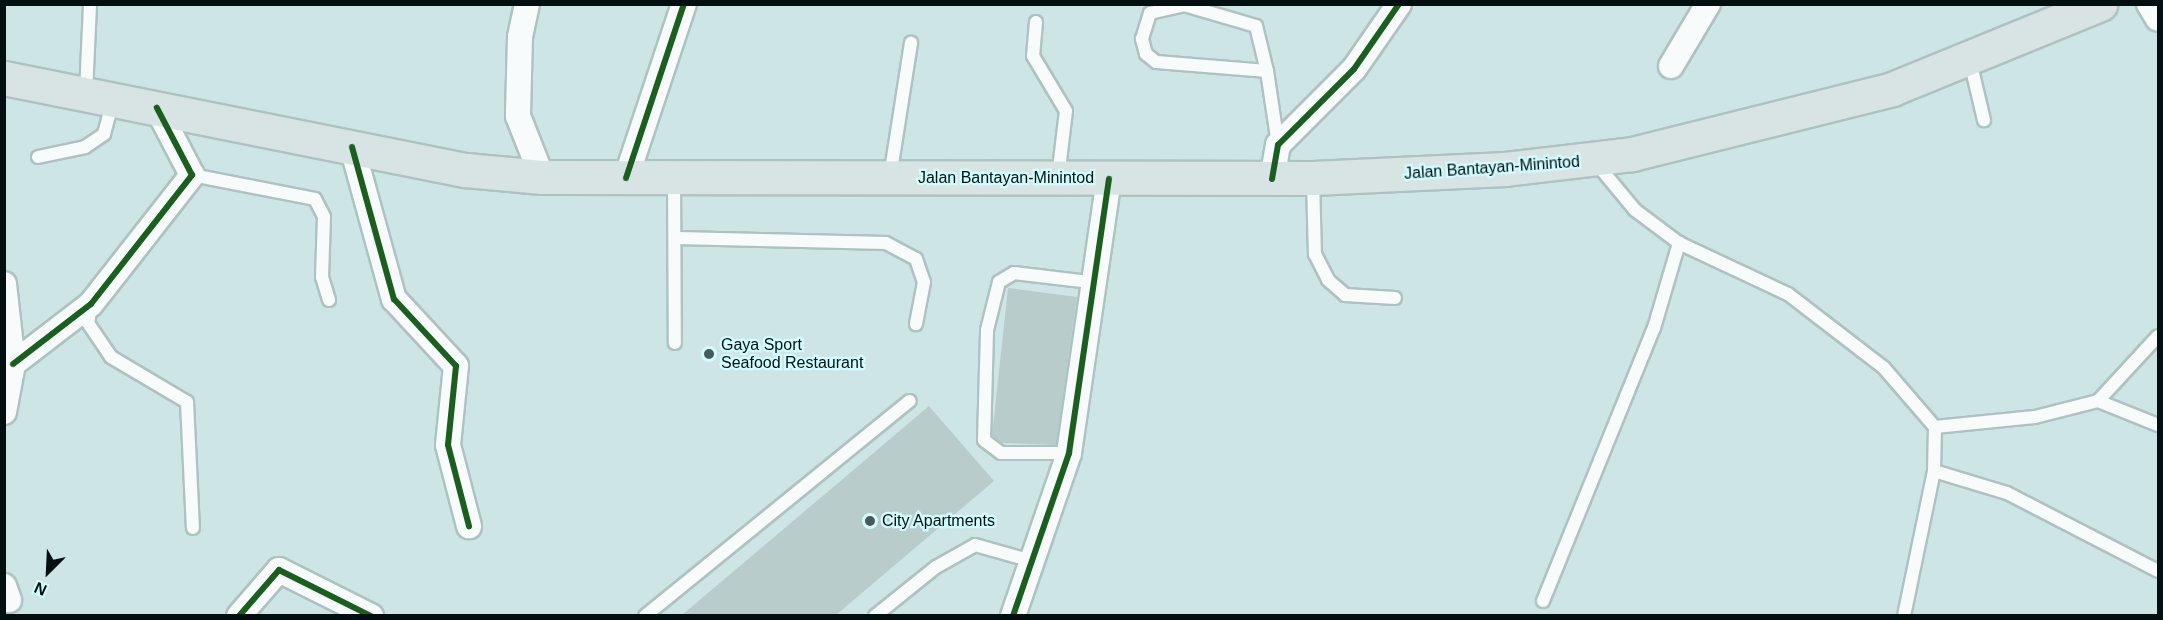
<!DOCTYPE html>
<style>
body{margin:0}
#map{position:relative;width:2163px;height:620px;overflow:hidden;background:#cee5e6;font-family:Helvetica,sans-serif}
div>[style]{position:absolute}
.building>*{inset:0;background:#b9cccc}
.roads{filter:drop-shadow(2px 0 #afc2c2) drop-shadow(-2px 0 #afc2c2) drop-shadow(0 2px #afc2c2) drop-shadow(0 -2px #afc2c2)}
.service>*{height:12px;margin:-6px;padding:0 6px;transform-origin:6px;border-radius:6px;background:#f8fbfb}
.minor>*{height:24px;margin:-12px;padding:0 12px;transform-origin:12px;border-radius:12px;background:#f8fbfb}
.primary>*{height:33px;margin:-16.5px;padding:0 16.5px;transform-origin:16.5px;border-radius:16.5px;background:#d8e4e4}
.cycleway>*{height:6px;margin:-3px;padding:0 3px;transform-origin:3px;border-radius:3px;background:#1b5e20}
.dots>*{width:16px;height:16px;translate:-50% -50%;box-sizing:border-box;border:3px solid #d1fdfe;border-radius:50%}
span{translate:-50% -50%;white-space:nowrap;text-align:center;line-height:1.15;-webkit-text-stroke:4.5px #d1fdfe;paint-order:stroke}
.street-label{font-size:16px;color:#020f10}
.poi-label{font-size:16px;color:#020f10}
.left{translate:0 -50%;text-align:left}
.frame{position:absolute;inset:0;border:6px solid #020f10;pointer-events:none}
.north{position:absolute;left:18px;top:542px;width:60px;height:60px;-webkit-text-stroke:4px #d1fdfe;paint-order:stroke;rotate:204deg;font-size:16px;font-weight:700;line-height:24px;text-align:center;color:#020f10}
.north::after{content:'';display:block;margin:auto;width:21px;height:27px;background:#020f10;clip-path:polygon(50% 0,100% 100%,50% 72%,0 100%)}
</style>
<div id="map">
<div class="building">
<div style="clip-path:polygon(1008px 288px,1077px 297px,1056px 445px,1001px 443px,992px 436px)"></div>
<div style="clip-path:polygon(929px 406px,994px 481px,836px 615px,682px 615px)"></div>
</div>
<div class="roads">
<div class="service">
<div style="left:1036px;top:22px;width:34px;rotate:95deg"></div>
<div style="left:1033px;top:56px;width:64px;rotate:59deg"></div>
<div style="left:1066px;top:111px;width:66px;rotate:96.9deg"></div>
<div style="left:1970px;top:61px;width:61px;rotate:76.7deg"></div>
<div style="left:1267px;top:71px;width:111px;rotate:-175.4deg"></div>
<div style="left:1156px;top:62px;width:13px;rotate:-141deg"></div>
<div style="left:1146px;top:54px;width:16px;rotate:-105deg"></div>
<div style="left:1142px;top:39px;width:27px;rotate:-73deg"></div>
<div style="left:1150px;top:13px;width:35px;rotate:-13deg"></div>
<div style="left:1184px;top:5px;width:75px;rotate:16.3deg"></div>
<div style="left:1256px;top:26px;width:46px;rotate:76.3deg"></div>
<div style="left:1267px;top:71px;width:75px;rotate:81.5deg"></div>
<div style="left:86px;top:93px;width:89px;rotate:-87.4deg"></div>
<div style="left:38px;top:157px;width:48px;rotate:-12deg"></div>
<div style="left:85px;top:147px;width:23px;rotate:-34deg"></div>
<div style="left:104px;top:134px;width:34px;rotate:-75deg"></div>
<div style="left:1596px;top:163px;width:61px;rotate:50.3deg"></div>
<div style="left:1635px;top:210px;width:55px;rotate:36.9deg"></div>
<div style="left:1679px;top:243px;width:120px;rotate:25.1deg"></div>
<div style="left:1788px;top:294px;width:121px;rotate:37.6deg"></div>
<div style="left:1884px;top:368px;width:78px;rotate:49.2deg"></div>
<div style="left:1935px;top:427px;width:44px;rotate:91.3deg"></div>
<div style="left:1934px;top:471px;width:148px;rotate:101.7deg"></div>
<div style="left:192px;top:175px;width:125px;rotate:11deg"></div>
<div style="left:315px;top:199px;width:20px;rotate:63deg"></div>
<div style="left:324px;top:217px;width:60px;rotate:91.9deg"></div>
<div style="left:322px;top:277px;width:24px;rotate:73deg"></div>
<div style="left:890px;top:177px;width:136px;rotate:-81.1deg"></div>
<div style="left:674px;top:179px;width:164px;rotate:89.7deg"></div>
<div style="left:1313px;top:180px;width:74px;rotate:88.5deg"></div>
<div style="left:1315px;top:254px;width:29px;rotate:63deg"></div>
<div style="left:1328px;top:280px;width:23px;rotate:41deg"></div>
<div style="left:1345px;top:295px;width:50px;rotate:3.4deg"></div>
<div style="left:677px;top:238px;width:209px;rotate:1.4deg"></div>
<div style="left:886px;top:243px;width:34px;rotate:28deg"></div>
<div style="left:916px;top:259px;width:24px;rotate:71deg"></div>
<div style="left:924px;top:282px;width:43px;rotate:100.8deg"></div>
<div style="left:91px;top:305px;width:18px;rotate:99deg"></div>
<div style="left:88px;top:323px;width:41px;rotate:55.9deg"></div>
<div style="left:111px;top:357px;width:88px;rotate:30.6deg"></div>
<div style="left:187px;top:402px;width:126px;rotate:87.3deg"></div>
<div style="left:2098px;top:401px;width:65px;rotate:21.8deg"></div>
<div style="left:1935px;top:427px;width:100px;rotate:-5.7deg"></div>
<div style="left:2035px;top:417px;width:65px;rotate:-14.3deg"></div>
<div style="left:2098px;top:401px;width:88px;rotate:-47.3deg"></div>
<div style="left:1069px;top:453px;width:68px;rotate:180deg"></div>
<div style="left:1001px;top:453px;width:21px;rotate:-143deg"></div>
<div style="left:984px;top:440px;width:110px;rotate:-88.4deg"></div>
<div style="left:987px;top:330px;width:49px;rotate:-76deg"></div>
<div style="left:999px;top:282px;width:17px;rotate:-31deg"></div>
<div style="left:1014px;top:273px;width:77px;rotate:6.8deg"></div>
<div style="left:1934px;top:471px;width:76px;rotate:16.8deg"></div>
<div style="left:2007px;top:493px;width:170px;rotate:27.3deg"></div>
<div style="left:1543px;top:601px;width:295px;rotate:-67.9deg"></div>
<div style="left:1654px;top:328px;width:89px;rotate:-73.6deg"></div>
<div style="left:645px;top:616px;width:341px;rotate:-39.1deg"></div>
<div style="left:875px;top:616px;width:78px;rotate:-38.8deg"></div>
<div style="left:936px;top:567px;width:45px;rotate:-29.4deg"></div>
<div style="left:975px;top:545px;width:59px;rotate:15.7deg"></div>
</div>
<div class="minor">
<div style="left:527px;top:4px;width:34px;rotate:102deg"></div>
<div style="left:520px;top:37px;width:79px;rotate:91.5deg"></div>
<div style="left:518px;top:116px;width:66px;rotate:68.5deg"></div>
<div style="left:2149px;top:4px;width:17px;rotate:59deg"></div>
<div style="left:1671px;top:66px;width:72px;rotate:-59.2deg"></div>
<div style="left:352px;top:147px;width:158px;rotate:74.6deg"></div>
<div style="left:394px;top:299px;width:91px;rotate:47.2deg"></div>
<div style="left:456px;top:366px;width:79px;rotate:95.8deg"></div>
<div style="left:448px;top:445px;width:84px;rotate:75.5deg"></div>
<div style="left:626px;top:178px;width:183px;rotate:-71.6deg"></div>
<div style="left:1272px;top:179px;width:35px;rotate:-80deg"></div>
<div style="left:1278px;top:145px;width:107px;rotate:-45deg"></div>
<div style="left:1354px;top:69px;width:79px;rotate:-55.3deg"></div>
<div style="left:4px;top:284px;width:81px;rotate:83.6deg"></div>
<div style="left:13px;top:364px;width:49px;rotate:100.6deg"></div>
<div style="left:13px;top:364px;width:98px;rotate:-37.6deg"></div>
<div style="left:91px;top:304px;width:164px;rotate:-51.9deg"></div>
<div style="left:192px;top:175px;width:76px;rotate:-117.6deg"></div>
<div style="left:4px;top:586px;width:15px;rotate:70deg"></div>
<div style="left:239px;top:616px;width:61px;rotate:-49deg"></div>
<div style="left:279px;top:570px;width:103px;rotate:26.6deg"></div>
<div style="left:1013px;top:616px;width:172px;rotate:-71deg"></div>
<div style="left:1069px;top:453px;width:277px;rotate:-81.7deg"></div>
</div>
<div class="primary">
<div style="left:4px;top:78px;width:471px;rotate:11.3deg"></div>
<div style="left:466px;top:170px;width:76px;rotate:5.3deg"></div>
<div style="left:542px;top:177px;width:771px;rotate:0.07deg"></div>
<div style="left:1313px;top:178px;width:192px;rotate:-2.7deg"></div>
<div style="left:1505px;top:169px;width:128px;rotate:-6.7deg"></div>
<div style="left:1632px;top:154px;width:268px;rotate:-14deg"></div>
<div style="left:1892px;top:89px;width:225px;rotate:-22.2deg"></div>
</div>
</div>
<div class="cycleway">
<div style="left:352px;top:147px;width:158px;rotate:74.6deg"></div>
<div style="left:394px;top:299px;width:91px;rotate:47.2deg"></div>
<div style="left:456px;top:366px;width:79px;rotate:95.8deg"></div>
<div style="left:448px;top:445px;width:84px;rotate:75.5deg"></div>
<div style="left:626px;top:178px;width:183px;rotate:-71.6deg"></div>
<div style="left:1272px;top:179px;width:35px;rotate:-80deg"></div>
<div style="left:1278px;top:145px;width:107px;rotate:-45deg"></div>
<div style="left:1354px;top:69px;width:79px;rotate:-55.3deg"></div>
<div style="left:13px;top:364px;width:98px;rotate:-37.6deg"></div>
<div style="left:91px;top:304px;width:164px;rotate:-51.9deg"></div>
<div style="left:192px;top:175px;width:76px;rotate:-117.6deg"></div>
<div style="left:239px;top:616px;width:61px;rotate:-49deg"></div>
<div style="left:279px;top:570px;width:103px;rotate:26.6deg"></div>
<div style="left:1013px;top:616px;width:172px;rotate:-71deg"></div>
<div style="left:1069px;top:453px;width:277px;rotate:-81.7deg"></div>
</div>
<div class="dots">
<div style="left:709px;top:354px;background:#495a5b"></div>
<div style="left:870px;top:521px;background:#495a5b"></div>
</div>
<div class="street-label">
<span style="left:1492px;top:168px;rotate:-4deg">Jalan Bantayan-Minintod</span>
<span style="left:1006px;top:178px">Jalan Bantayan-Minintod</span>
</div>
<div class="poi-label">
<span class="left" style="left:721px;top:354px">Gaya Sport<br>Seafood Restaurant</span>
<span class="left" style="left:882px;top:521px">City Apartments</span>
</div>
<div class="frame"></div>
<div class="north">N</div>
</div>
